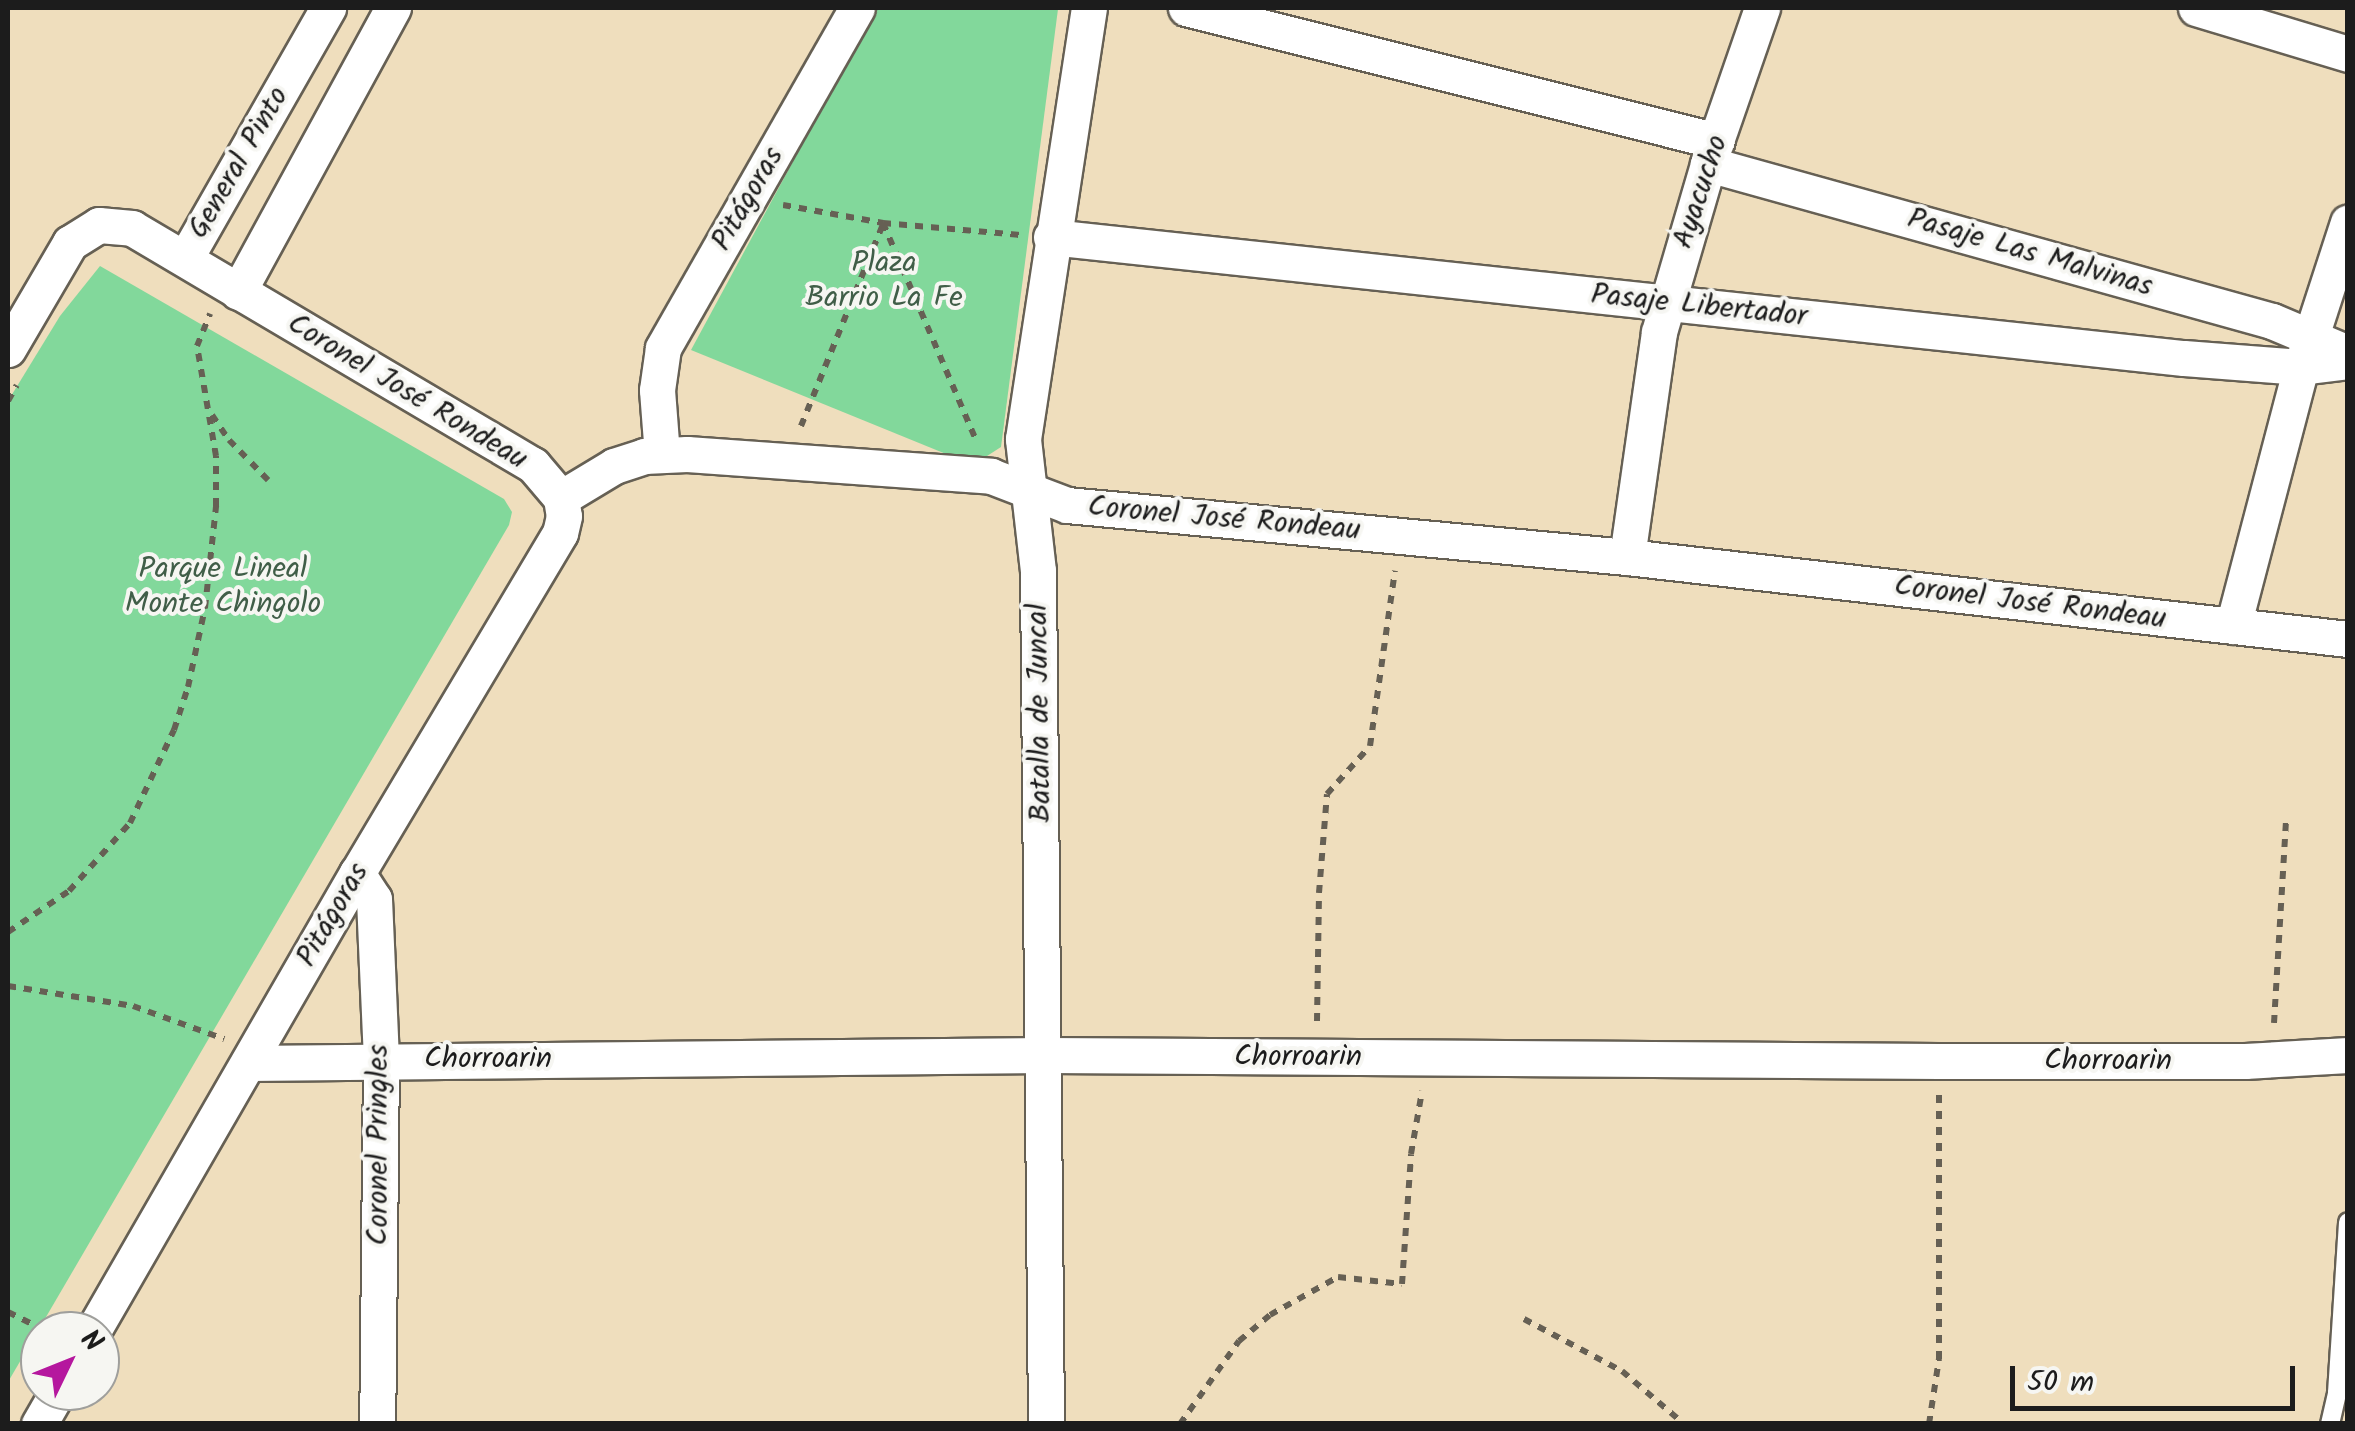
<!DOCTYPE html>
<meta charset="utf-8">
<style>
body{margin:0}
#map{position:relative;width:2355px;height:1431px;overflow:hidden;background:#efdebd;font-family:Kalam,sans-serif}
div>[style]{position:absolute}
.green>*{inset:0;background:#82d89b}
.path>*{height:6px;margin-top:-3px;transform-origin:0;background:repeating-linear-gradient(90deg,#666054 0 8px,transparent 0 16px)}
.roads{filter:drop-shadow(2px 0 #666054) drop-shadow(-2px 0 #666054) drop-shadow(0 2px #666054) drop-shadow(0 -2px #666054)}
.service>*{height:18px;margin:-9px;padding:0 9px;transform-origin:9px;border-radius:9px;background:#fff}
.minor>*{height:35px;margin:-17.5px;padding:0 17.5px;transform-origin:17.5px;border-radius:17.5px;background:#fff}
span{translate:-50% -50%;white-space:nowrap;text-align:center;line-height:1.15;-webkit-text-stroke:8px #f6f6f2;paint-order:stroke}
.street-label{font-size:30px;color:#1c1c1c}
.park-label{font-size:30px;color:#405e48}
.frame{position:absolute;inset:0;border:10px solid #1c1c1c;pointer-events:none}
.north{position:absolute;left:20px;top:1311px;width:100px;height:100px;box-sizing:border-box;background:#f6f6f2;border:2px solid #9f9f9c;border-radius:50%;rotate:47deg;font-size:28px;font-weight:700;line-height:40px;text-align:center;color:#1c1c1c}
.north::after{content:'';display:block;margin:auto;width:35px;height:45px;background:#b5179e;clip-path:polygon(50% 0,100% 100%,50% 72%,0 100%)}
.scale{position:absolute;left:2010px;top:1366px;width:285px;height:45px;box-sizing:border-box;border:5px solid #1c1c1c;border-top:0;padding-left:12px;font-size:30px;line-height:35px;white-space:nowrap;color:#1c1c1c;-webkit-text-stroke:8px #f6f6f2;paint-order:stroke}
</style>
<div id="map">
<div class="green">
<div style="clip-path:polygon(876px 8px,1058px 9px,1001px 447px,973px 465px,691px 350px)"></div>
<div style="clip-path:polygon(100px 266px,504px 499px,512px 512px,509px 525px,8px 1382px,8px 401px,60px 316px)"></div>
</div>
<div class="path">
<div style="left:783px;top:205px;width:102px;rotate:10.2deg"></div>
<div style="left:883px;top:223px;width:137px;rotate:5deg"></div>
<div style="left:883px;top:223px;width:234px;rotate:66.8deg"></div>
<div style="left:8px;top:401px;width:18px;rotate:-61deg"></div>
<div style="left:212px;top:415px;width:30px;rotate:56deg"></div>
<div style="left:229px;top:440px;width:56px;rotate:45.7deg"></div>
<div style="left:801px;top:426px;width:218px;rotate:-67.9deg"></div>
<div style="left:8px;top:932px;width:73px;rotate:-33.9deg"></div>
<div style="left:69px;top:891px;width:91px;rotate:-48.1deg"></div>
<div style="left:130px;top:823px;width:103px;rotate:-64.7deg"></div>
<div style="left:174px;top:730px;width:45px;rotate:-72deg"></div>
<div style="left:188px;top:687px;width:81px;rotate:-77.9deg"></div>
<div style="left:205px;top:608px;width:103px;rotate:-83.8deg"></div>
<div style="left:216px;top:506px;width:50px;rotate:-90deg"></div>
<div style="left:216px;top:456px;width:112px;rotate:-99.8deg"></div>
<div style="left:197px;top:346px;width:35px;rotate:-68deg"></div>
<div style="left:8px;top:986px;width:127px;rotate:9.1deg"></div>
<div style="left:133px;top:1006px;width:97px;rotate:19.9deg"></div>
<div style="left:1317px;top:1021px;width:128px;rotate:-89.1deg"></div>
<div style="left:1319px;top:893px;width:99px;rotate:-85.4deg"></div>
<div style="left:1327px;top:794px;width:64px;rotate:-48.1deg"></div>
<div style="left:1370px;top:746px;width:177px;rotate:-81.9deg"></div>
<div style="left:2274px;top:1023px;width:201px;rotate:-86.6deg"></div>
<div style="left:8px;top:1312px;width:42px;rotate:26.6deg"></div>
<div style="left:1524px;top:1319px;width:111px;rotate:28deg"></div>
<div style="left:1622px;top:1371px;width:82px;rotate:40.5deg"></div>
<div style="left:1180px;top:1424px;width:102px;rotate:-54.6deg"></div>
<div style="left:1239px;top:1341px;width:40px;rotate:-40deg"></div>
<div style="left:1270px;top:1315px;width:78px;rotate:-29.2deg"></div>
<div style="left:1338px;top:1277px;width:64px;rotate:6.2deg"></div>
<div style="left:1402px;top:1284px;width:130px;rotate:-86deg"></div>
<div style="left:1411px;top:1154px;width:64px;rotate:-80.1deg"></div>
<div style="left:1929px;top:1424px;width:66px;rotate:-81.3deg"></div>
<div style="left:1939px;top:1359px;width:266px;rotate:-90deg"></div>
</div>
<div class="roads">
<div class="service">
<div style="left:2330px;top:1424px;width:32px;rotate:-77deg"></div>
<div style="left:2337px;top:1393px;width:171px;rotate:-86.3deg"></div>
</div>
<div class="minor">
<div style="left:1186px;top:8px;width:547px;rotate:14.06deg"></div>
<div style="left:2196px;top:8px;width:159px;rotate:16.8deg"></div>
<div style="left:1708px;top:164px;width:585px;rotate:15.56deg"></div>
<div style="left:2272px;top:321px;width:82px;rotate:22.8deg"></div>
<div style="left:1051px;top:237px;width:1139px;rotate:6.1deg"></div>
<div style="left:2184px;top:358px;width:117px;rotate:4.4deg"></div>
<div style="left:2301px;top:367px;width:47px;rotate:-7.3deg"></div>
<div style="left:186px;top:257px;width:287px;rotate:-60.3deg"></div>
<div style="left:238px;top:292px;width:324px;rotate:-61.4deg"></div>
<div style="left:8px;top:349px;width:123px;rotate:-59.7deg"></div>
<div style="left:70px;top:243px;width:34px;rotate:-32deg"></div>
<div style="left:99px;top:225px;width:33px;rotate:5deg"></div>
<div style="left:132px;top:228px;width:466px;rotate:30.6deg"></div>
<div style="left:533px;top:465px;width:43px;rotate:49.7deg"></div>
<div style="left:561px;top:498px;width:18px;rotate:81deg"></div>
<div style="left:564px;top:516px;width:17px;rotate:103deg"></div>
<div style="left:560px;top:533px;width:396px;rotate:120.8deg"></div>
<div style="left:357px;top:873px;width:529px;rotate:119.96deg"></div>
<div style="left:662px;top:455px;width:65px;rotate:-94.4deg"></div>
<div style="left:657px;top:390px;width:42px;rotate:-81.9deg"></div>
<div style="left:663px;top:348px;width:391px;rotate:-60.3deg"></div>
<div style="left:561px;top:498px;width:62px;rotate:-31.1deg"></div>
<div style="left:614px;top:466px;width:32px;rotate:-18deg"></div>
<div style="left:644px;top:456px;width:43px;rotate:-2.7deg"></div>
<div style="left:687px;top:454px;width:305px;rotate:4.1deg"></div>
<div style="left:991px;top:476px;width:81px;rotate:20.9deg"></div>
<div style="left:1067px;top:505px;width:562px;rotate:5.31deg"></div>
<div style="left:1627px;top:557px;width:726px;rotate:6.49deg"></div>
<div style="left:1627px;top:557px;width:227px;rotate:-81.9deg"></div>
<div style="left:1659px;top:332px;width:175px;rotate:-73.7deg"></div>
<div style="left:1708px;top:164px;width:165px;rotate:-70.9deg"></div>
<div style="left:2233px;top:626px;width:268px;rotate:-75.3deg"></div>
<div style="left:2301px;top:367px;width:152px;rotate:-72deg"></div>
<div style="left:357px;top:873px;width:31px;rotate:57deg"></div>
<div style="left:374px;top:899px;width:161px;rotate:87.5deg"></div>
<div style="left:381px;top:1060px;width:364px;rotate:90.6deg"></div>
<div style="left:248px;top:1063px;width:798px;rotate:-0.57deg"></div>
<div style="left:1046px;top:1055px;width:893px;rotate:0.38deg"></div>
<div style="left:1939px;top:1061px;width:306px"></div>
<div style="left:2245px;top:1061px;width:103px;rotate:-3.3deg"></div>
<div style="left:39px;top:1424px;width:38px;rotate:-60deg"></div>
<div style="left:1046px;top:1424px;width:853px;rotate:-90.54deg"></div>
<div style="left:1038px;top:571px;width:133px;rotate:-96.5deg"></div>
<div style="left:1023px;top:439px;width:436px;rotate:-81.3deg"></div>
</div>
</div>
<div class="street-label">
<span style="left:239px;top:163px;rotate:-60deg">General Pinto</span>
<span style="left:1701px;top:192px;rotate:-72deg">Ayacucho</span>
<span style="left:748px;top:199px;rotate:-60deg">Pitágoras</span>
<span style="left:2030px;top:253px;rotate:16deg">Pasaje Las Malvinas</span>
<span style="left:1699px;top:306px;rotate:6deg">Pasaje Libertador</span>
<span style="left:407px;top:392px;rotate:31deg">Coronel José Rondeau</span>
<span style="left:1224px;top:519px;rotate:5deg">Coronel José Rondeau</span>
<span style="left:2030px;top:603px;rotate:7deg">Coronel José Rondeau</span>
<span style="left:1040px;top:713px;rotate:-91deg">Batalla de Juncal</span>
<span style="left:333px;top:915px;rotate:-60deg">Pitágoras</span>
<span style="left:1298px;top:1057px">Chorroarin</span>
<span style="left:488px;top:1059px">Chorroarin</span>
<span style="left:2108px;top:1061px">Chorroarin</span>
<span style="left:379px;top:1145px;rotate:-90deg">Coronel Pringles</span>
</div>
<div class="park-label">
<span style="left:884px;top:280px">Plaza<br>Barrio La Fe</span>
<span style="left:223px;top:586px">Parque Lineal<br>Monte Chingolo</span>
</div>
<div class="frame"></div>
<div class="north">N</div>
<div class="scale">50 m</div>
</div>
